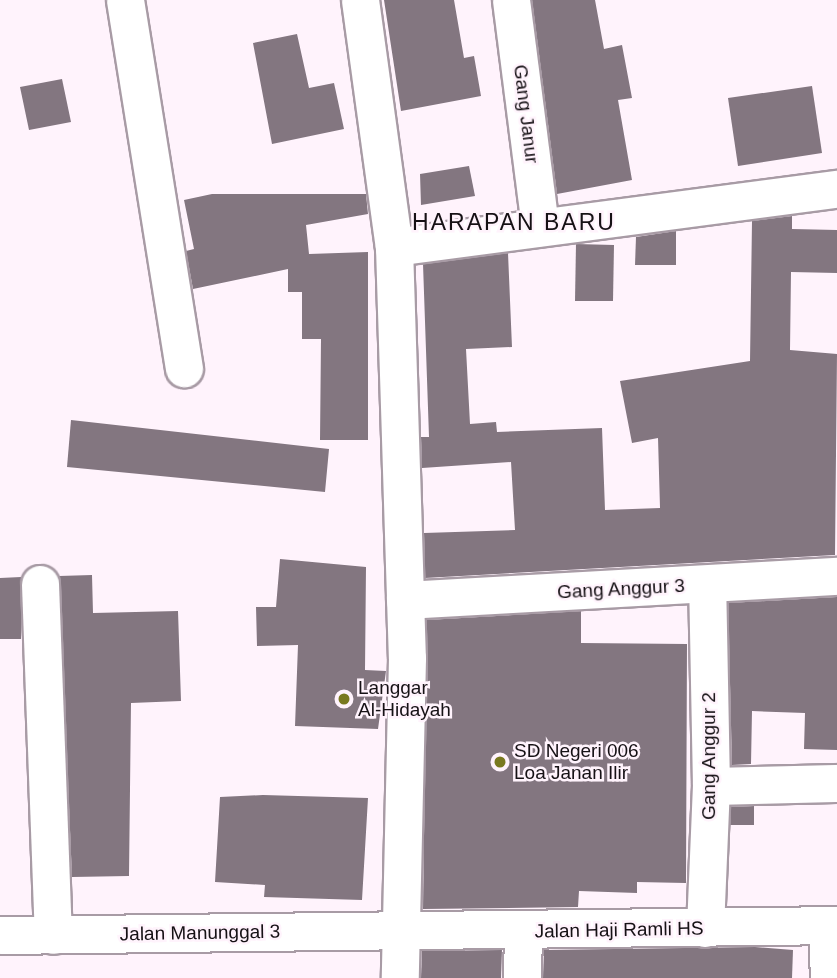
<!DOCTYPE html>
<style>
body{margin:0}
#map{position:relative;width:837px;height:978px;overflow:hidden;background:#fff3fc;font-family:Helvetica,sans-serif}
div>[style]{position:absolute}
.building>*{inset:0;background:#837680}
.roads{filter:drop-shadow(2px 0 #a89ba5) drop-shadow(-2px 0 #a89ba5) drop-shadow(0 2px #a89ba5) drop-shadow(0 -2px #a89ba5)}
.minor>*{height:37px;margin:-18.5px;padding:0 18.5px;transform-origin:18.5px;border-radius:18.5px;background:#fff}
.dots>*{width:19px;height:19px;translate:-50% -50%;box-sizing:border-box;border:4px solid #fff3fc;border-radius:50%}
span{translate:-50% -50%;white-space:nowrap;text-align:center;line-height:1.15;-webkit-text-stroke:5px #fff3fc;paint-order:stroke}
.street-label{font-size:19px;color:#161115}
.poi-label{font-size:19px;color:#161115}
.left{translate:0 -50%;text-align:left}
.quarter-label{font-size:23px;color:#161115;letter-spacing:2px}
</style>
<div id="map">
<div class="building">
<div style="clip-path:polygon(384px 0,454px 0,464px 58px,474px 56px,481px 96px,401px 111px)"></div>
<div style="clip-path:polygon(532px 0,595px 0,604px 49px,622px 45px,632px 98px,618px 100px,632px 180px,557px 194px)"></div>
<div style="clip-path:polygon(297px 34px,309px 88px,334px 83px,344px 129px,272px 144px,253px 43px)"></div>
<div style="clip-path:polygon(62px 79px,71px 122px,29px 130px,20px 87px)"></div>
<div style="clip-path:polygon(812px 86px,822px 153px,738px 166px,728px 98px)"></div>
<div style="clip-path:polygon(469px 166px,475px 196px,421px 205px,420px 174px)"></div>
<div style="clip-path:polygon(212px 194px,366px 194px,368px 214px,306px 225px,309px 254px,368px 252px,368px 440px,320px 440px,321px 339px,302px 339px,302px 292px,288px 292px,288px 269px,193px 289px,186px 251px,194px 249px,184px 200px)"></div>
<div style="clip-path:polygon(792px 216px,792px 229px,837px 230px,837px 273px,791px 272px,790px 350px,837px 354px,835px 555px,425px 578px,424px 533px,515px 530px,511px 462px,422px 468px,421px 437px,429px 437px,423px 264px,508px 253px,512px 347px,466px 349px,470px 424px,496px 422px,497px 432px,602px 428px,605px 510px,660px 508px,658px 438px,632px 443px,620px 381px,750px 361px,752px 221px)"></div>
<div style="clip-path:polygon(676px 231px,676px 265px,635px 265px,636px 237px)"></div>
<div style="clip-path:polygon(576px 244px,614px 245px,613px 301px,575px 301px)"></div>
<div style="clip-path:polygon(71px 420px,329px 449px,325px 492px,67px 467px)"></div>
<div style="clip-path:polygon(280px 559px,366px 567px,365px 670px,386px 671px,378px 729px,295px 726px,298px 645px,257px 646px,256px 607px,276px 607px)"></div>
<div style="clip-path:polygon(92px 575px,93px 613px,178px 611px,181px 701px,131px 703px,129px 876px,72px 877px,59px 576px)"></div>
<div style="clip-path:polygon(21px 577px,21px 639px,0 639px,0 578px)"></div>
<div style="clip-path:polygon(837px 597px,837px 750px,804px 749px,805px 713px,752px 711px,751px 764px,732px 765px,728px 603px)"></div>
<div style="clip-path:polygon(581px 611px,581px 643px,687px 644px,686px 883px,637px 882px,637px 893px,579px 891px,578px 907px,423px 909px,427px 620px)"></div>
<div style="clip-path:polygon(263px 795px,368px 798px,362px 900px,264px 897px,265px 885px,215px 882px,220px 797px)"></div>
<div style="clip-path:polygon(754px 806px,754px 825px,730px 825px,731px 807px)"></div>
<div style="clip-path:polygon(755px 947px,793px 950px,792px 978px,543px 978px,544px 950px)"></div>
<div style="clip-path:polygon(502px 950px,501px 978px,421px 978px,422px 951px)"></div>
</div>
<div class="roads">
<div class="minor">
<div style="left:125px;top:0;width:373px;rotate:80.9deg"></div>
<div style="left:360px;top:0;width:249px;rotate:82.2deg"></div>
<div style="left:394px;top:247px;width:411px;rotate:88.2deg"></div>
<div style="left:407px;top:658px;width:320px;rotate:91.3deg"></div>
<div style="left:511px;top:0;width:229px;rotate:82.7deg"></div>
<div style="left:394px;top:247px;width:447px;rotate:-7.5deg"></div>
<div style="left:40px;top:584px;width:351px;rotate:87.9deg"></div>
<div style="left:405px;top:600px;width:433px;rotate:-3.2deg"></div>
<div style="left:711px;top:786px;width:126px;rotate:-1.4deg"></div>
<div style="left:827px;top:926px;width:52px;rotate:87.8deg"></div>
<div style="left:705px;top:928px;width:142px;rotate:-87.6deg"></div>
<div style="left:711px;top:786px;width:202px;rotate:-91.1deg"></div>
<div style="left:0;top:935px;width:837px;rotate:-0.68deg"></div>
<div style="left:522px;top:978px;width:47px;rotate:-88.8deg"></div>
</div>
</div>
<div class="dots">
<div style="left:344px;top:699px;background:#797920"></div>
<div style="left:500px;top:762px;background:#797920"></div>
</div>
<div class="street-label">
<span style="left:526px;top:114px;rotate:83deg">Gang Janur</span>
<span style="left:621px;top:589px;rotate:-3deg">Gang Anggur 3</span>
<span style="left:709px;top:756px;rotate:-90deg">Gang Anggur 2</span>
<span style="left:619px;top:930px;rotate:-1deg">Jalan Haji Ramli HS</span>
<span style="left:200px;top:933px;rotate:-1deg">Jalan Manunggal 3</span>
</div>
<div class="poi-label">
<span class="left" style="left:358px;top:699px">Langgar<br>Al-Hidayah</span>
<span class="left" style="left:514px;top:762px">SD Negeri 006<br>Loa Janan Ilir</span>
</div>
<div class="quarter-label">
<span style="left:514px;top:222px">HARAPAN BARU</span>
</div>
</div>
